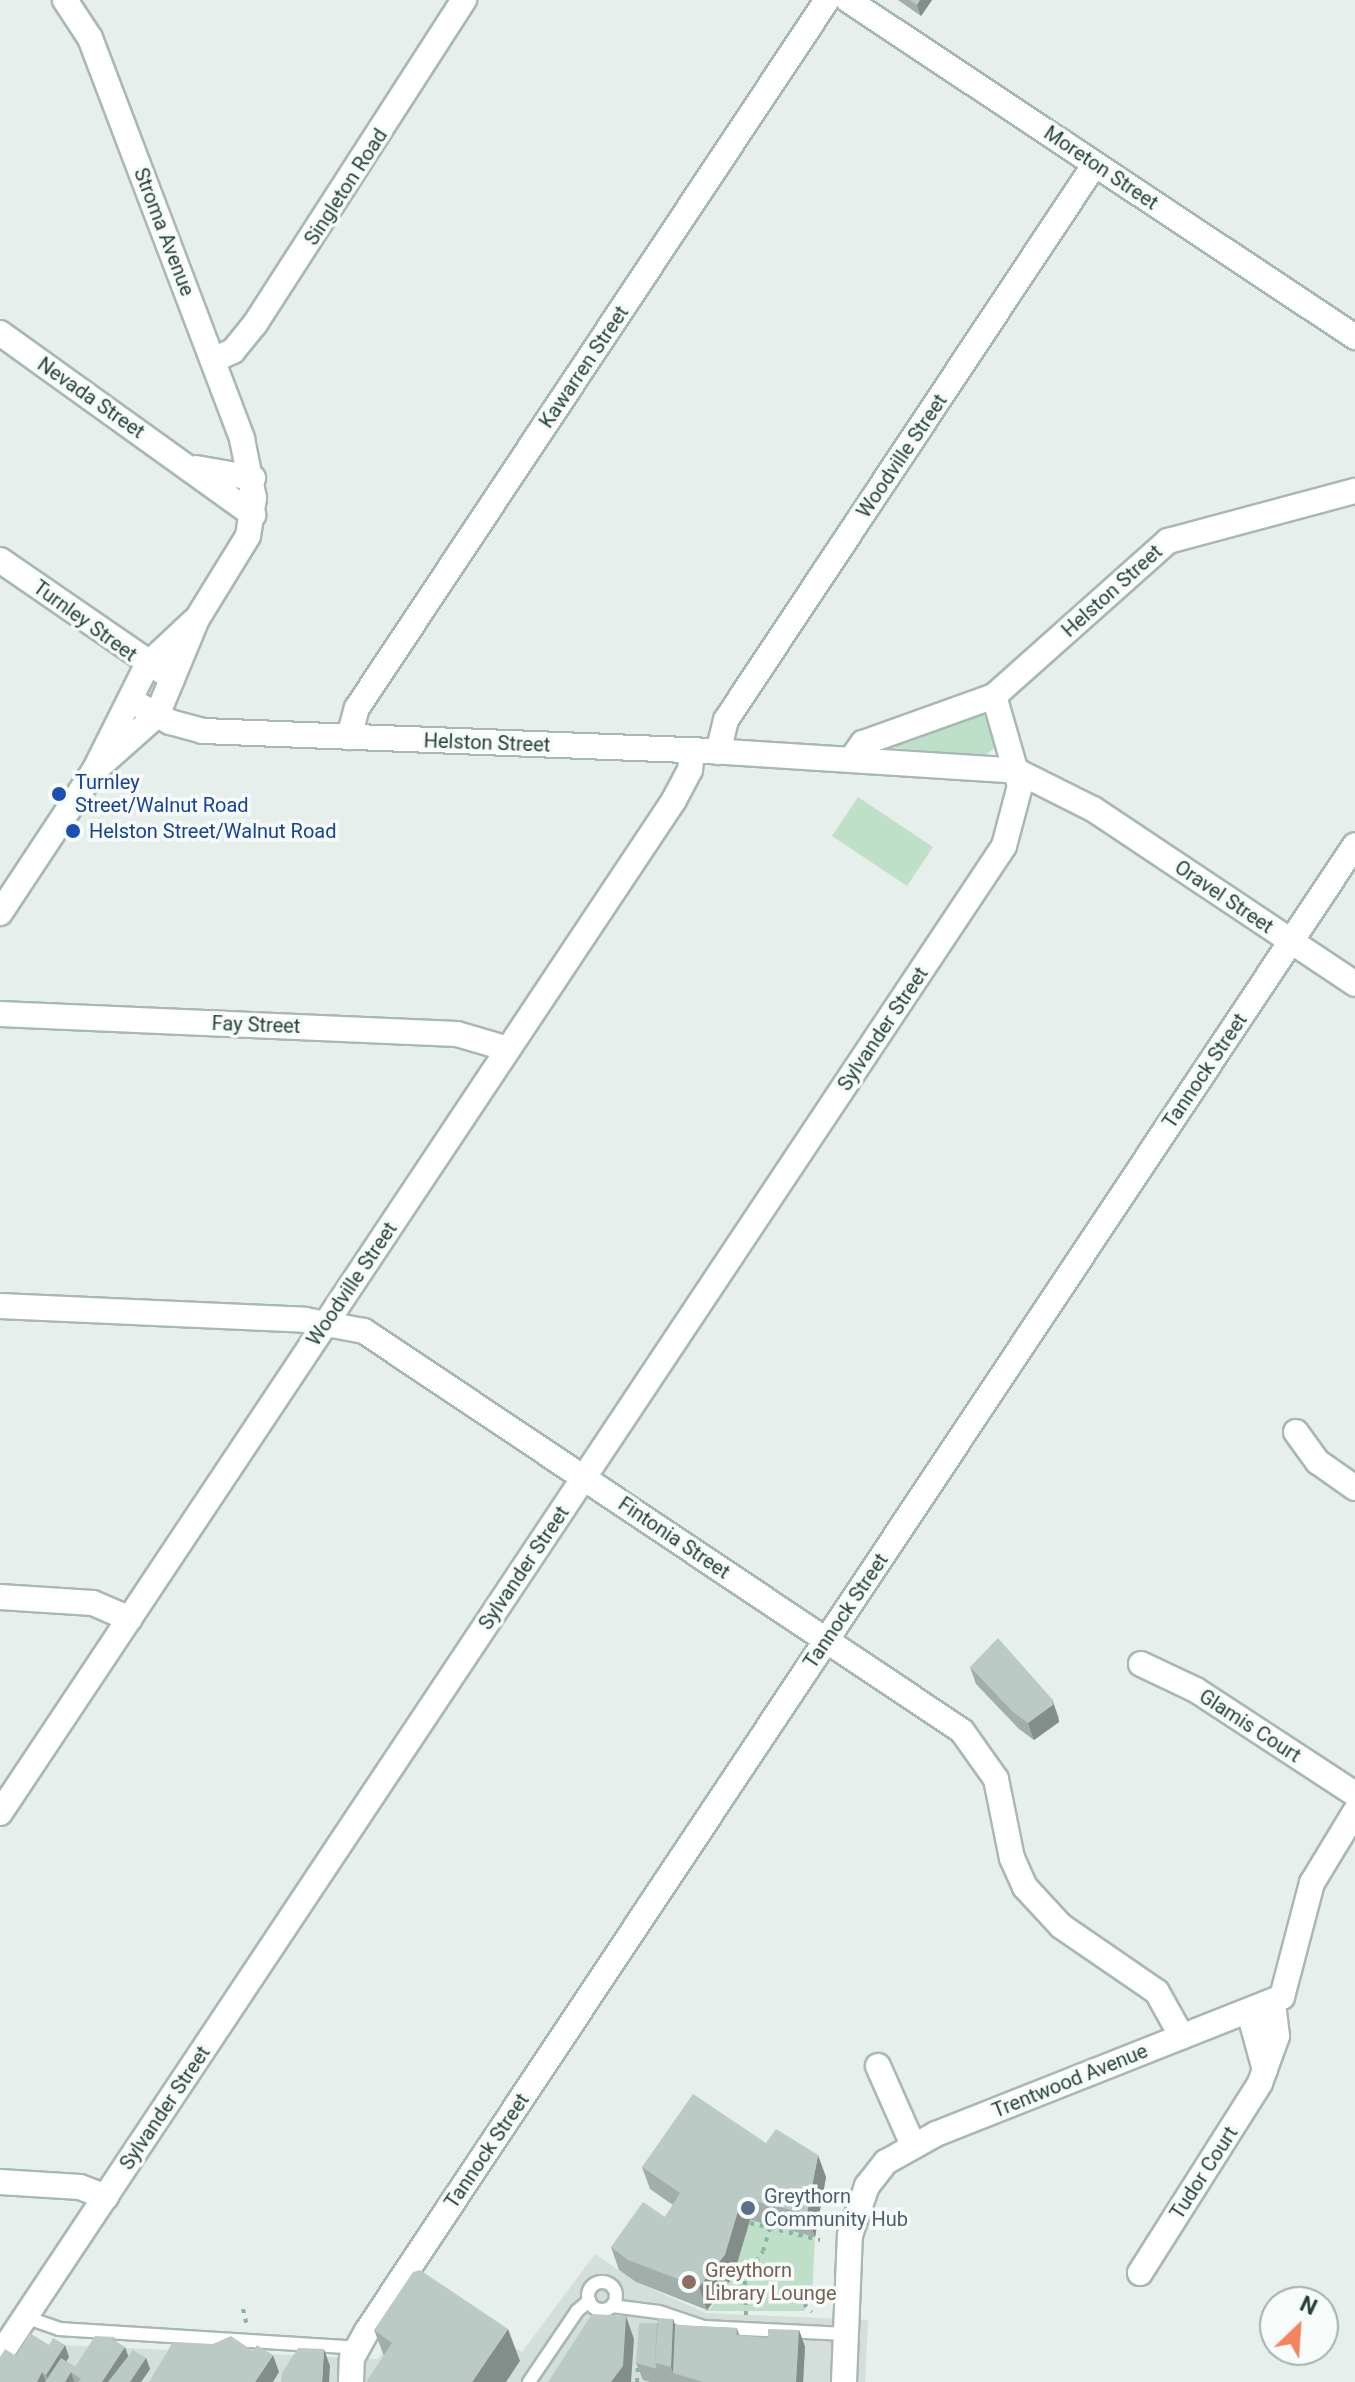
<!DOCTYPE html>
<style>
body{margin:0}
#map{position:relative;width:1355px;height:2382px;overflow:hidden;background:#e6efeb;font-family:Roboto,sans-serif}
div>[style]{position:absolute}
.built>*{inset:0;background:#d4dfda}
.green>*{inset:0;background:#bfe0c8}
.path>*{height:4px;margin-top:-2px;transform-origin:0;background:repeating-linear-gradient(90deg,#86b3a5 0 4px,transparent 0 10px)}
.roads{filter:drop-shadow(2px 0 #a8b8b2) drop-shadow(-2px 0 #a8b8b2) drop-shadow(0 2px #a8b8b2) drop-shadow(0 -2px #a8b8b2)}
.lane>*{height:12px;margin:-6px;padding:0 6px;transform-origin:6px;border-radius:6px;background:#fff}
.lane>.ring{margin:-6px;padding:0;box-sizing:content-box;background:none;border:12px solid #fff;border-radius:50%}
.street>*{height:24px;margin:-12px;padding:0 12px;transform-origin:12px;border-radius:12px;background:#fff}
.secondary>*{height:24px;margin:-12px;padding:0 12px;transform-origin:12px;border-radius:12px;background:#fff}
.wall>*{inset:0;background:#a1aea9}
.shaded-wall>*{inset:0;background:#838d89}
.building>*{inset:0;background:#bbcac4}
.dots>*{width:22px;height:22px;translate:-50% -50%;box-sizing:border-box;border:4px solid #f7fbf9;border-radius:50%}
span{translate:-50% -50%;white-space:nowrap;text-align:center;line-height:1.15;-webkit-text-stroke:7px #f7fbf9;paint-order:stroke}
.street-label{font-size:20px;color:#24423a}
.transit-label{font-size:20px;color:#164399}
.left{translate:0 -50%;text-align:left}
.service-label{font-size:20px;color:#4e5e75}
.education-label{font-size:20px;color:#785e54}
.north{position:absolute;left:1259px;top:2286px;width:80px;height:80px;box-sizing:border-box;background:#f7fbf9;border:2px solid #a3b1ad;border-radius:50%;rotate:25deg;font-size:22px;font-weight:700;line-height:32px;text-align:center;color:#24423a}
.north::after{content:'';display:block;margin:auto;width:28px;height:36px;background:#f4845f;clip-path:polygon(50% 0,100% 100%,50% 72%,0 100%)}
</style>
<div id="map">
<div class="built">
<div style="clip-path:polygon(595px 2254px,636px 2282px,706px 2313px,868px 2320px,865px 2382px,1px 2382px,34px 2344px,378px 2359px,424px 2287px,522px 2352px)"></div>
</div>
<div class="green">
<div style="clip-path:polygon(984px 715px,991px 719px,997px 746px,985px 755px,895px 748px,901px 740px)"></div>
<div style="clip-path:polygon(858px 797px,933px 847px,907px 886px,832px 836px)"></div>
<div style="clip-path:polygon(750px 2220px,815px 2237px,812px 2296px,804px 2311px,702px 2311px,711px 2308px,733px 2277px)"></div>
</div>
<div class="path">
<div style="left:750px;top:2223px;width:72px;rotate:13.7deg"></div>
<div style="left:797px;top:2297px;width:21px;rotate:45deg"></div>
<div style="left:243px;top:2309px;width:17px;rotate:77deg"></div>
<div style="left:746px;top:2315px;width:37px;rotate:-92deg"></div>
<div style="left:745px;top:2278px;width:32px;rotate:-56deg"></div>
<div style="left:763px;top:2251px;width:24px;rotate:-73deg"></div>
<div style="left:637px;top:2382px;width:18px;rotate:-87deg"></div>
</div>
<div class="roads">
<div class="lane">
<div class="ring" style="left:588px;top:2282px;width:16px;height:16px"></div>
<div style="left:612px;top:2306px;width:47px;rotate:7.3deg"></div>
<div style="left:659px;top:2312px;width:47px;rotate:18.4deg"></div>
<div style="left:704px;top:2327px;width:142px;rotate:2.8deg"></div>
<div style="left:25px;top:2317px;width:36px;rotate:19deg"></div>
<div style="left:59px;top:2329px;width:299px;rotate:3.6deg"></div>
<div style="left:529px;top:2382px;width:86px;rotate:-55.9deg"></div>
<div style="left:577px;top:2311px;width:16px;rotate:-40deg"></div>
</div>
<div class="street">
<div style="left:848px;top:0;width:609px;rotate:33.61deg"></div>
<div style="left:0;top:333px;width:312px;rotate:35.7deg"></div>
<div style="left:213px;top:360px;width:22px;rotate:-24deg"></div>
<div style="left:233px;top:351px;width:35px;rotate:-51deg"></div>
<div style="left:255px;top:324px;width:386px;rotate:-57.2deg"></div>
<div style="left:196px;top:468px;width:58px;rotate:10deg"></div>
<div style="left:0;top:560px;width:209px;rotate:34.5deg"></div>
<div style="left:130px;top:700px;width:46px;rotate:28.8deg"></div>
<div style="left:170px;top:722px;width:34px;rotate:15deg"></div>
<div style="left:203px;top:731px;width:508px;rotate:2.25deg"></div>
<div style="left:711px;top:751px;width:307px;rotate:3.7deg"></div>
<div style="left:1017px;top:771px;width:85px;rotate:26.6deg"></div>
<div style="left:1093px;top:809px;width:315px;rotate:33.7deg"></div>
<div style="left:349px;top:737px;width:30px;rotate:-75deg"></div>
<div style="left:357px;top:708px;width:850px;rotate:-56.42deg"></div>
<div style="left:718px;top:752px;width:33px;rotate:-76deg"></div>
<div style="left:726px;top:720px;width:667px;rotate:-56.43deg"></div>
<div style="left:852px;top:758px;width:19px;rotate:-54deg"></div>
<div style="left:863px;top:743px;width:139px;rotate:-19.7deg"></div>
<div style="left:994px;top:696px;width:233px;rotate:-41.7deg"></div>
<div style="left:1168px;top:541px;width:194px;rotate:-15deg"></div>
<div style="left:0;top:1014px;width:457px;rotate:2.5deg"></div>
<div style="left:457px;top:1034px;width:53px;rotate:16.4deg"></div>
<div style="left:0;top:1306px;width:305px;rotate:2.6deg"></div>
<div style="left:305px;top:1320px;width:60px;rotate:10.6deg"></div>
<div style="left:364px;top:1331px;width:719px;rotate:33.78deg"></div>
<div style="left:962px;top:1731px;width:59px;rotate:54.7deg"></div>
<div style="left:996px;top:1779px;width:81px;rotate:78.6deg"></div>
<div style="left:1012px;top:1858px;width:32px;rotate:66deg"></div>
<div style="left:1025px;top:1887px;width:53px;rotate:47.3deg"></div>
<div style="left:1061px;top:1926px;width:116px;rotate:34.5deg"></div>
<div style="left:1157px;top:1992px;width:51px;rotate:60.9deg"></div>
<div style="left:1296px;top:1432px;width:37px;rotate:54deg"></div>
<div style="left:1318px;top:1462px;width:45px;rotate:35.1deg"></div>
<div style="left:0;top:1597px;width:93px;rotate:3.7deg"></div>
<div style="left:93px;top:1603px;width:40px;rotate:23.4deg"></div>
<div style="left:1141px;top:1664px;width:61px;rotate:25.3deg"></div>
<div style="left:1196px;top:1690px;width:190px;rotate:33.2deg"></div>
<div style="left:0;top:1813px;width:1217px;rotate:-56.36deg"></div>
<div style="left:674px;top:800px;width:34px;rotate:-62deg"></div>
<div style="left:690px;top:770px;width:19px;rotate:-84deg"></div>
<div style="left:1249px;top:2012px;width:60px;rotate:74.6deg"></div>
<div style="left:878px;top:2066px;width:86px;rotate:66.1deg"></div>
<div style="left:0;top:2182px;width:80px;rotate:3.6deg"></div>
<div style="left:80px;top:2187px;width:28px;rotate:21deg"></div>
<div style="left:1140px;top:2273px;width:225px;rotate:-57.7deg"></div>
<div style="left:1260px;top:2083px;width:50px;rotate:-70.1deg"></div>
<div style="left:1277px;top:2036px;width:34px;rotate:-97deg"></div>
<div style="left:0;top:2355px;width:1812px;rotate:-56.36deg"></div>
<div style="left:1004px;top:846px;width:62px;rotate:-75.1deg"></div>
<div style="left:1020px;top:786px;width:94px;rotate:-106.1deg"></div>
<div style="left:351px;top:2382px;width:24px;rotate:-88deg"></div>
<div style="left:352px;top:2358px;width:31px;rotate:-61deg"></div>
<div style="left:367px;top:2331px;width:1784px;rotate:-56.38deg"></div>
<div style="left:844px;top:2382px;width:147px;rotate:-87.7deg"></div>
<div style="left:850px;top:2235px;width:52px;rotate:-70.9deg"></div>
<div style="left:867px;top:2186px;width:31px;rotate:-52deg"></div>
<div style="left:886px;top:2162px;width:57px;rotate:-29.2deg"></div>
<div style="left:936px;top:2134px;width:372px;rotate:-21.6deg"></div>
<div style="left:1282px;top:1997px;width:118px;rotate:-75.3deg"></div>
<div style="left:1312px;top:1883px;width:83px;rotate:-58.8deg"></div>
</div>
<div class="secondary">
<div style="left:65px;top:0;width:45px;rotate:56.7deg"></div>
<div style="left:90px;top:38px;width:429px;rotate:69.2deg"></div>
<div style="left:242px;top:439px;width:60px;rotate:78.5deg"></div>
<div style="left:254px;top:498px;width:38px;rotate:99deg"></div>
<div style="left:248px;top:536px;width:97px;rotate:121.6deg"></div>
<div style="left:197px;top:619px;width:104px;rotate:112.6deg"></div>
<div style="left:157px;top:715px;width:84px;rotate:138.4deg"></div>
<div style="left:0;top:913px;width:170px;rotate:-56.5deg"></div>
<div style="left:94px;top:771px;width:119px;rotate:-63.4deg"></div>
<div style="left:147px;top:665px;width:64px;rotate:-43.1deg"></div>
</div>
</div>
<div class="wall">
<div style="clip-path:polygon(898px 0,932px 0,921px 16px)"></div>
<div style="clip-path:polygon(970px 1667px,1058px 1716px,1059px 1722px,1034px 1740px,1019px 1729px,976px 1684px)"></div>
<div style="clip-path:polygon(766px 2143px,826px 2177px,815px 2237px,750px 2220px,733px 2277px,707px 2310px,636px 2282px,619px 2270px,611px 2247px,665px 2217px,673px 2205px,650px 2189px,642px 2167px)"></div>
<div style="clip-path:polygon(673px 2319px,675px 2325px,737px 2328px,740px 2336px,768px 2338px,799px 2330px,805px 2347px,803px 2382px,650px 2382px,643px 2380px,636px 2363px,657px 2323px)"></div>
<div style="clip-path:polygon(374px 2330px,520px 2361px,384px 2356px)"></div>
<div style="clip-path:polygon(118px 2343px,128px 2356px,146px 2358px,150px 2369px,141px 2382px,0 2382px,16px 2356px,69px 2357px,66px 2361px,75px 2367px)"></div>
</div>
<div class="shaded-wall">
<div style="clip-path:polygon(920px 0,932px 0,921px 16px,917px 5px)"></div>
<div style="clip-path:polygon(1052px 1699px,1058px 1716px,1059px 1722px,1034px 1740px,1028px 1723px)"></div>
<div style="clip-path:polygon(818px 2155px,826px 2177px,815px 2237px,807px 2214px)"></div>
<div style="clip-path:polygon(742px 2198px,750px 2220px,733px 2277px,707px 2310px,699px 2287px)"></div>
<div style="clip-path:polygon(626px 2316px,634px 2339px,631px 2382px,611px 2382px)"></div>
<div style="clip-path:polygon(673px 2319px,681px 2342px,673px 2373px,671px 2367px)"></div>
<div style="clip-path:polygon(508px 2329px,520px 2361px,506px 2382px,472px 2382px)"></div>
<div style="clip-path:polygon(799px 2330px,805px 2347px,803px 2382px,796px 2382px)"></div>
<div style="clip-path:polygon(65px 2345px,69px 2357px,53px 2382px,49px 2382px,46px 2375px)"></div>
<div style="clip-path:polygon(125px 2347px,131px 2364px,119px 2382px,102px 2382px)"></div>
<div style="clip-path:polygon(324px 2349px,330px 2366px,329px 2382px,322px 2382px)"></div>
<div style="clip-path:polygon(273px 2355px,279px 2372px,273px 2382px,255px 2382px)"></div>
<div style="clip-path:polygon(146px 2358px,150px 2369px,141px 2382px,130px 2382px)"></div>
<div style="clip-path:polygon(42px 2372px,46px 2382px,37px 2382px)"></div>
<div style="clip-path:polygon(71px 2372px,74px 2382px,65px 2382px)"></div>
</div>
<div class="building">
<div style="clip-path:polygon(910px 0,920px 0,917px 5px)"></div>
<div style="clip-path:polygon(998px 1638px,1052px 1699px,1053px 1705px,1028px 1723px,1013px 1712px,970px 1667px)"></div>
<div style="clip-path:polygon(693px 2094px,766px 2143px,776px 2129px,818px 2155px,807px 2214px,742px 2198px,725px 2255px,699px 2287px,628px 2260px,611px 2247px,643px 2202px,665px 2217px,680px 2193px,642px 2167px)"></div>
<div style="clip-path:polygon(420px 2270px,508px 2329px,472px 2382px,366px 2382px,392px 2343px,374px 2330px,413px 2272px)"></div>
<div style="clip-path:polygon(592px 2314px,626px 2316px,623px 2366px,611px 2382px,548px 2382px)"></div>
<div style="clip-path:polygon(658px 2318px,673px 2319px,671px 2367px,655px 2363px)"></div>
<div style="clip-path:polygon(639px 2323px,657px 2323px,655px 2363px,657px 2369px,636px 2363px)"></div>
<div style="clip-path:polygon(675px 2325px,737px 2328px,736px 2335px,768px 2338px,768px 2329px,799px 2330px,796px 2382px,703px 2382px,673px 2373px)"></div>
<div style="clip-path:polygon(30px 2333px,49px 2345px,53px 2338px,65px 2345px,46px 2375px,16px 2356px)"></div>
<div style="clip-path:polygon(95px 2336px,115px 2337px,113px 2340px,109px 2337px,80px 2382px,78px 2382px,81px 2379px,71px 2372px,65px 2382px,45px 2382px,61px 2358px,75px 2367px)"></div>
<div style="clip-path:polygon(231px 2336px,253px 2351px,257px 2345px,273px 2355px,255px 2382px,149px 2382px,173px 2342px,213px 2344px)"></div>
<div style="clip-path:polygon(109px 2337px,125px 2347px,102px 2382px,80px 2382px)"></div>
<div style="clip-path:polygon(298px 2348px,324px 2349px,322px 2382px,281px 2382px,282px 2373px)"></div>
<div style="clip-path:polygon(5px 2349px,42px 2372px,37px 2382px,0 2382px,0 2357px)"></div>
<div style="clip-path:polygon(133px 2350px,146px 2358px,130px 2382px,108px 2382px)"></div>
</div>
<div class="dots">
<div style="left:59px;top:794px;background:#1a4fb4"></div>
<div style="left:73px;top:831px;background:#1a4fb4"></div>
<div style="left:748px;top:2208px;background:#5c6f8a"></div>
<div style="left:689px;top:2282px;background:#8d6e63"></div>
</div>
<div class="street-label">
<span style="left:1101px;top:168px;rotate:34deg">Moreton Street</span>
<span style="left:346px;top:187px;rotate:-57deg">Singleton Road</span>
<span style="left:164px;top:232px;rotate:69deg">Stroma Avenue</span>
<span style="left:584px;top:367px;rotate:-56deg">Kawarren Street</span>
<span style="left:91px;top:398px;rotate:35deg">Nevada Street</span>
<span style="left:902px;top:456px;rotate:-56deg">Woodville Street</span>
<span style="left:1112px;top:591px;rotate:-42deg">Helston Street</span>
<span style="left:85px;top:621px;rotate:36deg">Turnley Street</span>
<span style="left:487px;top:743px;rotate:2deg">Helston Street</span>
<span style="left:1224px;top:897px;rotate:34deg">Oravel Street</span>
<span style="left:256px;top:1025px;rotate:2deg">Fay Street</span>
<span style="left:883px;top:1029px;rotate:-56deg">Sylvander Street</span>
<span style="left:1205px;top:1071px;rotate:-56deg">Tannock Street</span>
<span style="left:352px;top:1284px;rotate:-56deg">Woodville Street</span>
<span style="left:674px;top:1538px;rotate:34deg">Fintonia Street</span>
<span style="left:524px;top:1568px;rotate:-56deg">Sylvander Street</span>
<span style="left:846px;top:1611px;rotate:-56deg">Tannock Street</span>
<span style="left:1250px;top:1726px;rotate:33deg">Glamis Court</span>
<span style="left:1070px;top:2081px;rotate:-22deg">Trentwood Avenue</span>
<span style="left:165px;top:2108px;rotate:-56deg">Sylvander Street</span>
<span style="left:487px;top:2151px;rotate:-56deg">Tannock Street</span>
<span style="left:1204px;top:2173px;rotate:-57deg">Tudor Court</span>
</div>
<div class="transit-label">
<span class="left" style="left:75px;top:794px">Turnley<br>Street/Walnut Road</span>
<span class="left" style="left:89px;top:831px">Helston Street/Walnut Road</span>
</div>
<div class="service-label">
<span class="left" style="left:764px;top:2208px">Greythorn<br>Community Hub</span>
</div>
<div class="education-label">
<span class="left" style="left:705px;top:2282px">Greythorn<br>Library Lounge</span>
</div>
<div class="north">N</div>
</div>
